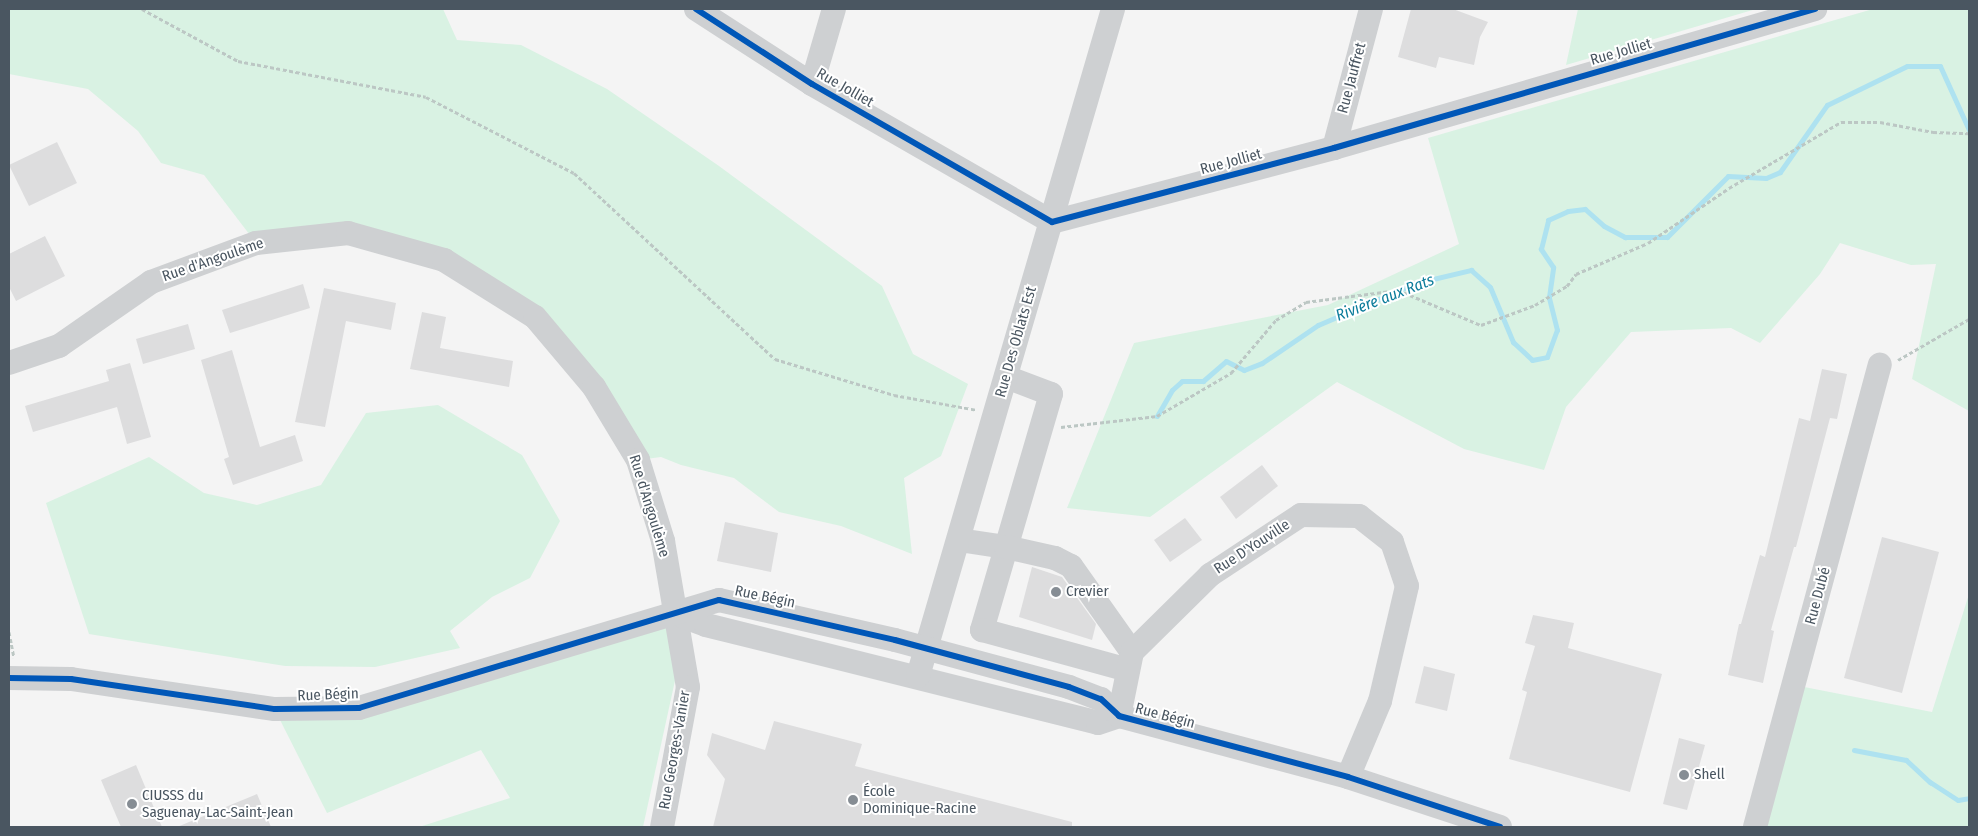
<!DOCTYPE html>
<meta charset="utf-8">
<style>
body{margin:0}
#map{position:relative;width:1978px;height:836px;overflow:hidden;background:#f4f4f4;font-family:"Fira Sans Condensed",sans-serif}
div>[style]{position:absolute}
.green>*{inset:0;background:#d9f2e3}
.stream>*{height:5px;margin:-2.5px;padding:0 2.5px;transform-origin:2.5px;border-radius:2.5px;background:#aee2f0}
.building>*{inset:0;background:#ddddde}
.path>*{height:3px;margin-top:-1.5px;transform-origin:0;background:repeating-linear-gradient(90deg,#bcc7c4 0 4px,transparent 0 6.5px)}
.minor>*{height:24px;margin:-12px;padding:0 12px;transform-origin:12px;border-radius:12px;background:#ced0d2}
.cycleway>*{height:6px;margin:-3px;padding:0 3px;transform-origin:3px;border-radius:3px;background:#0057b8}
.dots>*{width:14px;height:14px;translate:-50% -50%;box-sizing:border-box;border:2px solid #fff;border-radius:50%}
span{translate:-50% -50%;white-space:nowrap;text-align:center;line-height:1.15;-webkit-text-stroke:4px #fff;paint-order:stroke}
.street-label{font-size:15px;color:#4a5661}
.poi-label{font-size:15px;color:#4a5661}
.left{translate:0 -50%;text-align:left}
.water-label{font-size:16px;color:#0c7c9b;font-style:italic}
.frame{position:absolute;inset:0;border:10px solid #4a5661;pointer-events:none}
</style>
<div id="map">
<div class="green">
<div style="clip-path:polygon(9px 9px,443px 9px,457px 40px,521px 45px,607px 89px,719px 166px,882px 286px,913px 354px,968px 384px,941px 456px,904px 478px,912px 554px,841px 526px,779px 512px,734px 478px,681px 465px,661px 457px,638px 460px,535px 317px,444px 260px,348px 233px,256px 243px,204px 175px,161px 163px,138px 131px,88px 89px,9px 74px)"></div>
<div style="clip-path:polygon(1578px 9px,1756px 9px,1566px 65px)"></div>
<div style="clip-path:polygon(1873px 9px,1969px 9px,1969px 411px,1912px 379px,1936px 264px,1911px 265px,1840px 243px,1820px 274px,1760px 343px,1731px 328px,1631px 332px,1566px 407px,1544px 470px,1464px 449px,1337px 382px,1150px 517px,1067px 508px,1134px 343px,1328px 305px,1459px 244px,1428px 138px)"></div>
<div style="clip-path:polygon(438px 405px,522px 455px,560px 521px,530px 578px,492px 597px,450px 631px,460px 648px,375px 667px,285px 666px,89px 634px,46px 503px,149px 457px,204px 493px,257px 505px,321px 485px,366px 413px)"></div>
<div style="clip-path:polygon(1969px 594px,1969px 827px,1755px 827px,1794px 685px,1932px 712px)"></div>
<div style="clip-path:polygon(676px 614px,676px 676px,643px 827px,419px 827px,510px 798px,481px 750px,327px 813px,275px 710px,359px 708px)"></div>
</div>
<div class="stream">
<div style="left:1157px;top:416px;width:30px;rotate:-60deg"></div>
<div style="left:1172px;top:390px;width:13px;rotate:-42deg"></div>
<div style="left:1182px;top:381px;width:21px"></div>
<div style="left:1203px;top:381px;width:30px;rotate:-41deg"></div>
<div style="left:1226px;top:361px;width:20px;rotate:27deg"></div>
<div style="left:1244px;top:370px;width:19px;rotate:-21deg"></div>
<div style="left:1262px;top:363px;width:68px;rotate:-34.2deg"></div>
<div style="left:1318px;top:325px;width:107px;rotate:-23.2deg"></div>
<div style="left:1416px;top:283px;width:57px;rotate:-13.3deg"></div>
<div style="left:1471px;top:270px;width:25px;rotate:42deg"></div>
<div style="left:1490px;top:287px;width:60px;rotate:67.3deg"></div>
<div style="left:1513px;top:342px;width:26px;rotate:43deg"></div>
<div style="left:1532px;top:360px;width:15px;rotate:-11deg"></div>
<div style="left:1547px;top:357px;width:29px;rotate:-70deg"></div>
<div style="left:1557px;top:330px;width:34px;rotate:-104deg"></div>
<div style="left:1549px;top:297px;width:30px;rotate:-82deg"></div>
<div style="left:1553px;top:267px;width:22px;rotate:-124deg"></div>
<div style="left:1541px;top:249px;width:30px;rotate:-76deg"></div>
<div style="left:1548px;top:220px;width:22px;rotate:-24deg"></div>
<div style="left:1568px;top:211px;width:17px;rotate:-7deg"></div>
<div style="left:1585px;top:209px;width:25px;rotate:42deg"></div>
<div style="left:1604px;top:226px;width:24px;rotate:28deg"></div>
<div style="left:1625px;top:237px;width:42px"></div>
<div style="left:1667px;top:237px;width:86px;rotate:-45deg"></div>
<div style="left:1728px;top:176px;width:38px;rotate:3deg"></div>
<div style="left:1766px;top:178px;width:15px;rotate:-23deg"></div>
<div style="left:1780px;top:172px;width:82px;rotate:-55deg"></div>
<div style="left:1827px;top:105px;width:89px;rotate:-26deg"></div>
<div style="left:1907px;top:66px;width:33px"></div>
<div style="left:1940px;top:66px;width:70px;rotate:65.6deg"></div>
<div style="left:1854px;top:750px;width:53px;rotate:10.9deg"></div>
<div style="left:1906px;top:760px;width:33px;rotate:43deg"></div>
<div style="left:1930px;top:782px;width:33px;rotate:33deg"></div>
<div style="left:1958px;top:800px;width:11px;rotate:-10deg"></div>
</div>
<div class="building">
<div style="clip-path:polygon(1411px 9px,1453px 9px,1488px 22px,1480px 37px,1474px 65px,1439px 57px,1436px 68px,1398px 57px)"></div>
<div style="clip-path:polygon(57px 142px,77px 183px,29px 206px,9px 165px)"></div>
<div style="clip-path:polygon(45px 236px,65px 276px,16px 301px,9px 287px,9px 254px)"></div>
<div style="clip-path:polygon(303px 284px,310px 308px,230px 333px,222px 310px)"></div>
<div style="clip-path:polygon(324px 288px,396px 303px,391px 330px,346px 321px,325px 427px,295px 422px)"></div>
<div style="clip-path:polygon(422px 312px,446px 317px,440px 348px,513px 361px,509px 387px,410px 369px)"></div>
<div style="clip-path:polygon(188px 324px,195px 349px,143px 364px,136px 339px)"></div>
<div style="clip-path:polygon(232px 350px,260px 447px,295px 435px,303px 461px,233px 485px,224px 459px,229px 457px,201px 360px)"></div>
<div style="clip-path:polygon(130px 363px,151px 437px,127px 444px,117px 407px,33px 432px,25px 406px,109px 381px,106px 370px)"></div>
<div style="clip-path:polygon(1822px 369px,1847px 374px,1837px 419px,1830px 418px,1796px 547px,1794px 547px,1771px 630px,1774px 631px,1763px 683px,1728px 675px,1739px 624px,1741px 624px,1760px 555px,1765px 557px,1799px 418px,1810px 421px)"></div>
<div style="clip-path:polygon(1262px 465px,1278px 486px,1236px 519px,1220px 497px)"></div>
<div style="clip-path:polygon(1185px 518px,1202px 540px,1170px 562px,1154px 540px)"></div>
<div style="clip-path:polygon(725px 522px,778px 533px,771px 572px,717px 561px)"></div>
<div style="clip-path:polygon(1882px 537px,1939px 552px,1902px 693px,1844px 678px)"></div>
<div style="clip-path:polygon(1032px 567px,1062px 577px,1096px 624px,1092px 640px,1019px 617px)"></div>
<div style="clip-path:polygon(1533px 615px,1574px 623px,1568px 648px,1662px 674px,1630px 792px,1509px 759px,1527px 692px,1522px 690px,1535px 646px,1525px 643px)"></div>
<div style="clip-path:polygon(1424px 666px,1455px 674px,1447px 711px,1415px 703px)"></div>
<div style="clip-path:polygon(774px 721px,862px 744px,855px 766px,1072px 822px,1072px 827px,713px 827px,725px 779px,707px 755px,712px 733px,765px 750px)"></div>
<div style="clip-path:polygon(1679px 738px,1705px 745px,1687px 810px,1663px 804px)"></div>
<div style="clip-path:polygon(136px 765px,162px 827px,121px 827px,101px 780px)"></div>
<div style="clip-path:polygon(257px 794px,271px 827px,177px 827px)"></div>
</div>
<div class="path">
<div style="left:142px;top:9px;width:109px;rotate:28.4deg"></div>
<div style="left:238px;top:61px;width:191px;rotate:10.8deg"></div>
<div style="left:426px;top:97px;width:166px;rotate:27.2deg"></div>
<div style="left:574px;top:173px;width:274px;rotate:42.8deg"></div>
<div style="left:775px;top:359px;width:124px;rotate:16.8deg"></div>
<div style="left:894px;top:395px;width:84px;rotate:10.2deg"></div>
<div style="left:1898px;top:360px;width:82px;rotate:-30deg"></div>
<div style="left:1061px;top:427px;width:97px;rotate:-6.5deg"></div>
<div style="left:1157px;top:416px;width:86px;rotate:-30.2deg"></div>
<div style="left:1231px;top:373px;width:70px;rotate:-49.7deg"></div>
<div style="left:1276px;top:320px;width:35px;rotate:-31deg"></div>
<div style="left:1306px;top:302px;width:93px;rotate:-7.4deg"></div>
<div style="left:1398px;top:290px;width:90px;rotate:22.9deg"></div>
<div style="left:1481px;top:325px;width:58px;rotate:-20.3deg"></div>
<div style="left:1535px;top:305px;width:37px;rotate:-31deg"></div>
<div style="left:1567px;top:286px;width:15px;rotate:-53deg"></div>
<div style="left:1576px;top:274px;width:78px;rotate:-23.3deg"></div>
<div style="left:1648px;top:243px;width:98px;rotate:-34.2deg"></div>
<div style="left:1729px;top:188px;width:130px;rotate:-30.5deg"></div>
<div style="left:1841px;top:122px;width:39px"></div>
<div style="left:1880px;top:122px;width:54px;rotate:10.7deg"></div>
<div style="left:1933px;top:132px;width:36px;rotate:2deg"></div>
<div style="left:9px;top:632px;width:26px;rotate:79deg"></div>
</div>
<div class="minor">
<div style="left:696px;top:9px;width:138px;rotate:32.9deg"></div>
<div style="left:812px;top:84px;width:277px;rotate:29.9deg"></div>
<div style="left:1052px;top:222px;width:292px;rotate:-14.7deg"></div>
<div style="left:1334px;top:148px;width:501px;rotate:-16.12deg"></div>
<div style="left:812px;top:84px;width:78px;rotate:-73.7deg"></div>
<div style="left:1334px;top:148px;width:144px;rotate:-75.1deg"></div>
<div style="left:9px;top:363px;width:53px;rotate:-18.8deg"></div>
<div style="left:59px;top:346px;width:112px;rotate:-34.8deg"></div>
<div style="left:151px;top:282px;width:112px;rotate:-20.4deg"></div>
<div style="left:256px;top:243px;width:93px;rotate:-6.2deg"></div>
<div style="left:348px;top:233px;width:100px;rotate:15.7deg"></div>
<div style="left:444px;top:260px;width:107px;rotate:32.1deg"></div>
<div style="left:535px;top:317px;width:92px;rotate:49.9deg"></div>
<div style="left:594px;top:387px;width:85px;rotate:58.9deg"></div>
<div style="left:638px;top:460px;width:85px;rotate:72.8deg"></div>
<div style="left:663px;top:541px;width:148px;rotate:80.3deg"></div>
<div style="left:688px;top:687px;width:142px;rotate:100.5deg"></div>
<div style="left:1006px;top:377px;width:48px;rotate:20.7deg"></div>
<div style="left:1051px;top:394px;width:246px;rotate:106.3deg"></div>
<div style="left:982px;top:630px;width:151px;rotate:15.3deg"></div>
<div style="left:959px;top:540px;width:48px;rotate:8.5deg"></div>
<div style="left:1006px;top:547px;width:50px;rotate:12.7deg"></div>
<div style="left:1055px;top:558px;width:18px;rotate:27deg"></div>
<div style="left:1071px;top:566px;width:105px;rotate:54.7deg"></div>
<div style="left:676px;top:614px;width:32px;rotate:20deg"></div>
<div style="left:706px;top:625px;width:404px;rotate:14deg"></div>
<div style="left:1098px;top:723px;width:22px;rotate:-18deg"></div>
<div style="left:918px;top:676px;width:695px;rotate:-73.7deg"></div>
<div style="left:9px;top:678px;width:62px;rotate:0.9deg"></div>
<div style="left:71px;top:679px;width:206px;rotate:8.4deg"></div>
<div style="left:275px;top:709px;width:84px;rotate:-0.7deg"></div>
<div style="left:359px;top:708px;width:376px;rotate:-16.7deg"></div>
<div style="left:719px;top:600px;width:180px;rotate:12.8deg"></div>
<div style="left:895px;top:640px;width:180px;rotate:15.1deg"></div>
<div style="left:1069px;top:687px;width:34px;rotate:21deg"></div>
<div style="left:1101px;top:699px;width:25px;rotate:43deg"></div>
<div style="left:1119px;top:716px;width:237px;rotate:14.9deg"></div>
<div style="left:1348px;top:777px;width:160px;rotate:18.2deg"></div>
<div style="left:1119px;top:716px;width:65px;rotate:-78.5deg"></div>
<div style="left:1132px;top:652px;width:110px;rotate:-44.6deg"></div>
<div style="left:1210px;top:575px;width:109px;rotate:-33.4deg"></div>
<div style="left:1301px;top:515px;width:58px;rotate:1deg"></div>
<div style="left:1359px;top:516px;width:42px;rotate:38.2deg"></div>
<div style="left:1392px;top:542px;width:46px;rotate:71.2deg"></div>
<div style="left:1407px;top:586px;width:118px;rotate:103.2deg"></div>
<div style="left:1380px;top:701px;width:82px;rotate:112.8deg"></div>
<div style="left:1755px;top:827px;width:479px;rotate:-74.9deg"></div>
</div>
<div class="cycleway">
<div style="left:696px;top:9px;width:138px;rotate:32.9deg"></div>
<div style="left:812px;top:84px;width:277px;rotate:29.9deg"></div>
<div style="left:1052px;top:222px;width:292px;rotate:-14.7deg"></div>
<div style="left:1334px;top:148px;width:501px;rotate:-16.12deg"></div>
<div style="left:9px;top:678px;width:62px;rotate:0.9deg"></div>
<div style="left:71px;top:679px;width:206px;rotate:8.4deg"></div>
<div style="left:275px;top:709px;width:84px;rotate:-0.7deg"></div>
<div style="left:359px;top:708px;width:376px;rotate:-16.7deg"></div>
<div style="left:719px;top:600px;width:180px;rotate:12.8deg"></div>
<div style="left:895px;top:640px;width:180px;rotate:15.1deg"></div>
<div style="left:1069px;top:687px;width:34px;rotate:21deg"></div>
<div style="left:1101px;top:699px;width:25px;rotate:43deg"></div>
<div style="left:1119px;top:716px;width:237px;rotate:14.9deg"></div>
<div style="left:1348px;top:777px;width:160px;rotate:18.2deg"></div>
</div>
<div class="dots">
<div style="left:1056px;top:592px;background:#868d94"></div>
<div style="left:1684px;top:775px;background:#868d94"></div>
<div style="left:853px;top:800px;background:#868d94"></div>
<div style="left:132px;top:804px;background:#868d94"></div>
</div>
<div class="street-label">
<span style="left:1621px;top:52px;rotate:-16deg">Rue Jolliet</span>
<span style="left:1352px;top:78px;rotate:-75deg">Rue Jauffret</span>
<span style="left:845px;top:88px;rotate:30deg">Rue Jolliet</span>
<span style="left:1231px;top:162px;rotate:-15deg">Rue Jolliet</span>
<span style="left:213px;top:260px;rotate:-19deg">Rue d'Angoulème</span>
<span style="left:1016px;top:342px;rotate:-74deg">Rue Des Oblats Est</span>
<span style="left:649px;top:506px;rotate:73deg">Rue d'Angoulème</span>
<span style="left:1252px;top:547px;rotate:-33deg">Rue D'Youville</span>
<span style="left:1818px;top:596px;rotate:-75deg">Rue Dubé</span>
<span style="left:765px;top:597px;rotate:12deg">Rue Bégin</span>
<span style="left:328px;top:695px;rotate:-2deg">Rue Bégin</span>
<span style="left:1165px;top:716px;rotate:15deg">Rue Bégin</span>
<span style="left:675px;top:750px;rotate:-80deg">Rue Georges-Vanier</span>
</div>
<div class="poi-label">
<span class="left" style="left:1066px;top:592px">Crevier</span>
<span class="left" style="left:1694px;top:775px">Shell</span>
<span class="left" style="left:863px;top:800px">École<br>Dominique-Racine</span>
<span class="left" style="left:142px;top:804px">CIUSSS du<br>Saguenay-Lac-Saint-Jean</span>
</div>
<div class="water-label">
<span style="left:1385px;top:298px;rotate:-21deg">Rivière aux Rats</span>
</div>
<div class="frame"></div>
</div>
